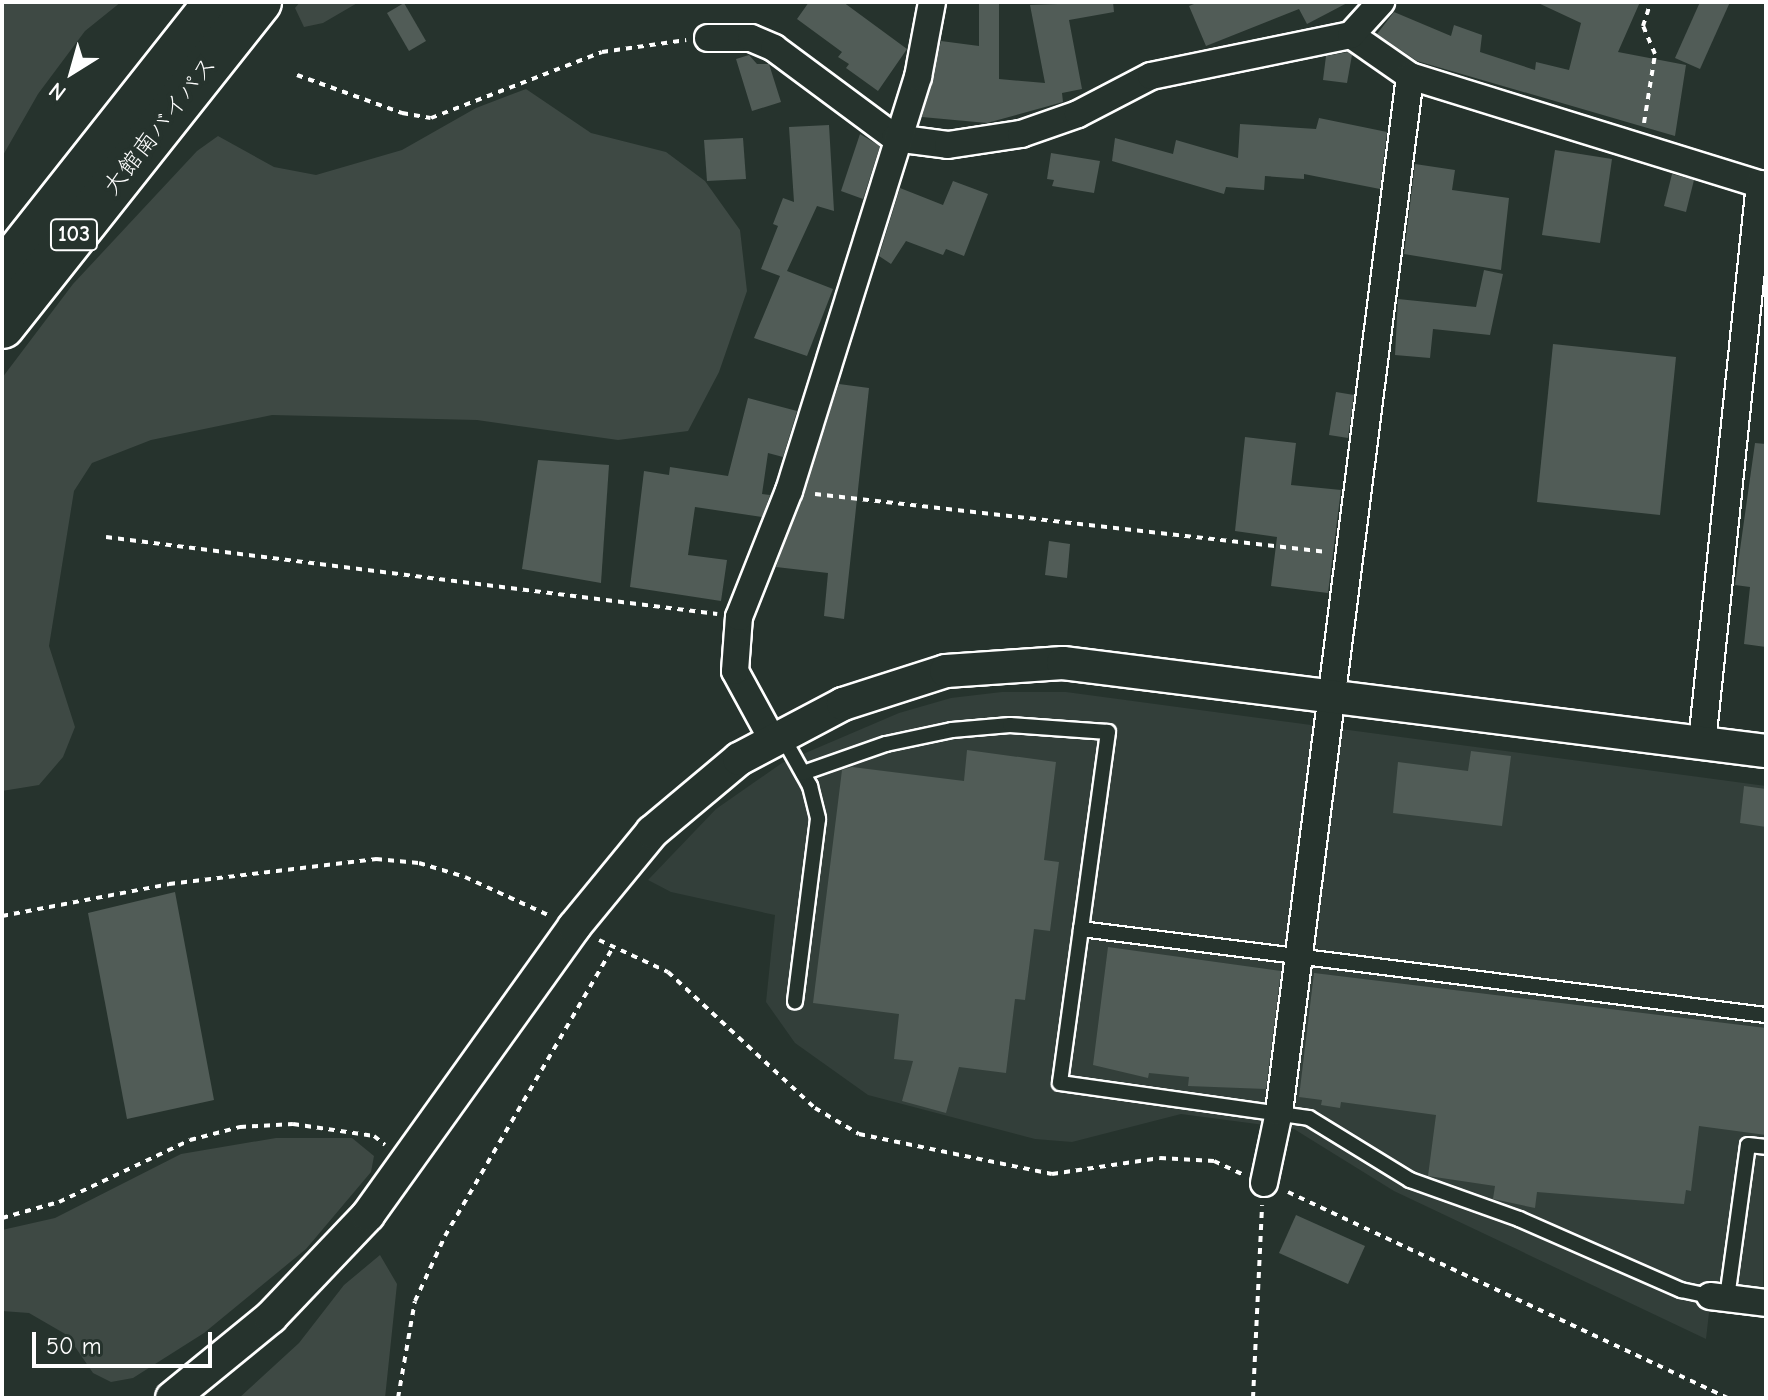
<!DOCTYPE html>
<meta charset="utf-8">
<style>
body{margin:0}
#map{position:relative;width:1768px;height:1400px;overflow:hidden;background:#26332d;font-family:"Comic Neue","Klee One",sans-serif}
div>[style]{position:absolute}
.built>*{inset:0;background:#333f3a}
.green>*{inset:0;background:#3e4944}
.building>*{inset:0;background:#515c57}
.path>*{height:4px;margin-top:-2px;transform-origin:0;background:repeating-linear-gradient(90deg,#fff 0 6px,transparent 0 12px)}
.roads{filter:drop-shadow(2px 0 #fff) drop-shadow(-2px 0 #fff) drop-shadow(0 2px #fff) drop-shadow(0 -2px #fff)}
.service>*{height:14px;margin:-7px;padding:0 7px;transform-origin:7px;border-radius:7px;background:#26332d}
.minor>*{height:26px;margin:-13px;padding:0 13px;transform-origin:13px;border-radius:13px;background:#26332d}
.tertiary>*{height:32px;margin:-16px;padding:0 16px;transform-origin:16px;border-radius:16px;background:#26332d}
.trunk>*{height:44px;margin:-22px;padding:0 22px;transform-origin:22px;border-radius:22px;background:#26332d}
span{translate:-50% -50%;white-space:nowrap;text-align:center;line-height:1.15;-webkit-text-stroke:8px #26332d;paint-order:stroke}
.shield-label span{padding:2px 6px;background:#26332d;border:2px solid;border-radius:6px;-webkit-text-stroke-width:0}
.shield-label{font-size:22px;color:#fff;font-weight:700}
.street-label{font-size:24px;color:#fff}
.frame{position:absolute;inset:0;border:4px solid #fff;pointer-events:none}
.north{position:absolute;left:32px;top:32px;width:80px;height:80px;-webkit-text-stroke:6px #26332d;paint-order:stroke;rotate:217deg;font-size:22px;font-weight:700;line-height:32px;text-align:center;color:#fff}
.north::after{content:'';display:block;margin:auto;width:28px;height:36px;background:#fff;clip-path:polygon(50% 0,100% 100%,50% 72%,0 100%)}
.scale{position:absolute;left:32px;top:1332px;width:180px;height:36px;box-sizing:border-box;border:4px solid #fff;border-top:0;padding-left:10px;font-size:24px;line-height:28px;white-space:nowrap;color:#fff;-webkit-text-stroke:6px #26332d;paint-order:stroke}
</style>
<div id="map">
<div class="built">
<div style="clip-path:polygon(1002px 692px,1066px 692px,1766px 786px,1763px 1294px,1712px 1287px,1706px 1339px,1394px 1191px,1294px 1129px,1181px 1114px,1072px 1142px,1035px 1139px,868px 1095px,795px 1043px,766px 1002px,775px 915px,671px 892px,648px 880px,716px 809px,782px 763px,899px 713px,951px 698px)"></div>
</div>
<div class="green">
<div style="clip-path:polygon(2px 2px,121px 2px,85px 31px,38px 94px,2px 157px)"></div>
<div style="clip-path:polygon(300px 2px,359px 2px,323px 23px,304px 27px,295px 8px)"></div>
<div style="clip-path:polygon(526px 89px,591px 133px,666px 152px,705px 181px,740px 230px,747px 291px,719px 372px,688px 431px,618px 440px,477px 420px,272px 415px,151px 440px,92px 463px,74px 491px,49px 646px,75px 727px,63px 757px,39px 785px,2px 791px,2px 378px,73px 284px,197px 151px,218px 136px,274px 167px,316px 175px,402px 150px,476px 108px)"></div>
<div style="clip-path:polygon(276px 1138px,352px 1138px,374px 1156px,371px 1172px,306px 1249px,204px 1333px,133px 1378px,111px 1382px,93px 1373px,67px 1335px,29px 1313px,2px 1311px,2px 1230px,55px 1218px,181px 1154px)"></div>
<div style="clip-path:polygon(380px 1255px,397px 1284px,385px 1398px,239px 1398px,299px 1343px,344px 1285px)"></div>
</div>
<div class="building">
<div style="clip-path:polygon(809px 2px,843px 2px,907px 49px,878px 91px,846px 68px,849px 64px,838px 57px,842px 52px,797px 19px)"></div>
<div style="clip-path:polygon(979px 2px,999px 2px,999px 79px,1045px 83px,1030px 5px,1113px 2px,1114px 12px,1069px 20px,1082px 89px,1062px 93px,1063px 102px,987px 123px,922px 117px,941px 41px,979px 46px)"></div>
<div style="clip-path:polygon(1199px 2px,1349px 2px,1307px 24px,1299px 9px,1206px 46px,1189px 6px)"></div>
<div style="clip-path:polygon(1536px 2px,1640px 2px,1618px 52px,1686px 65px,1675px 136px,1417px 61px,1377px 34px,1394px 12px,1451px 36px,1454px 25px,1482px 35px,1480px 52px,1535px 70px,1536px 62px,1569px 70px,1581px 23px)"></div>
<div style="clip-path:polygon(1700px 2px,1730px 2px,1700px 69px,1675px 58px)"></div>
<div style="clip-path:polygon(404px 3px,426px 41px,409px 51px,387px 13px)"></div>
<div style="clip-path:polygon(1348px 52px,1352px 55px,1347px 83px,1323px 80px,1326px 56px)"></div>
<div style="clip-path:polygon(749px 55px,757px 64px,769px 64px,781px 102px,752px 111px,736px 59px)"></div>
<div style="clip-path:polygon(1319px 118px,1387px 132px,1380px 189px,1304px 174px,1304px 179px,1265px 176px,1264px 190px,1226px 187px,1224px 194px,1112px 161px,1115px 138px,1173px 154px,1176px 140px,1238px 158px,1240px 124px,1316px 129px)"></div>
<div style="clip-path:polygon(829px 125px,834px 211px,817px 206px,787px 271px,833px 289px,807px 356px,754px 338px,780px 276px,761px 269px,778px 226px,773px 224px,783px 198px,794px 202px,789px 127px)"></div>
<div style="clip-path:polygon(860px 134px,880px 146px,863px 199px,841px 191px)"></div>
<div style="clip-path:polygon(743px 138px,746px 179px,707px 181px,704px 140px)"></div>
<div style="clip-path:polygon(1555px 150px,1612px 159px,1600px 243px,1542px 235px)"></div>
<div style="clip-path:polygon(1051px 153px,1100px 161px,1094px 193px,1052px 186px,1054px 180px,1047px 179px)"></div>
<div style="clip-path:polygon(1415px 164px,1455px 170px,1452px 190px,1509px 198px,1501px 270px,1404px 254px)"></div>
<div style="clip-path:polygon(1672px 174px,1694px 180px,1686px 212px,1664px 206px)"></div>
<div style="clip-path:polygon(953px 181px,988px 194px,964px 256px,946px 249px,943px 255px,906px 241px,891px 264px,879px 256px,900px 188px,943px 205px)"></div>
<div style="clip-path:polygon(1484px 270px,1503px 274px,1490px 335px,1433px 329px,1430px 358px,1395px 355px,1398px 299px,1476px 307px)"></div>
<div style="clip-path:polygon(1553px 344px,1676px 357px,1660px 515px,1537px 502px)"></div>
<div style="clip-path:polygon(839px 384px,869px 388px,844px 619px,824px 616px,828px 573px,776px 567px)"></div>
<div style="clip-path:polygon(1336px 392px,1354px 395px,1348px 438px,1329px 435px)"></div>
<div style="clip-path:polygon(748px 398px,797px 411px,783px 457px,768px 453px,762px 494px,770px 495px,762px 517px,695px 507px,688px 555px,727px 560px,721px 601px,630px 587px,644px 471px,669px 475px,670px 467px,728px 476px)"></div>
<div style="clip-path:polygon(1245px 437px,1296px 443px,1291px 485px,1341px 490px,1328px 593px,1271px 586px,1277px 537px,1235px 531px)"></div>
<div style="clip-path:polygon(1755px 443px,1766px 444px,1766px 647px,1744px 644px,1750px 587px,1735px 585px)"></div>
<div style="clip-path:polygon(538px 460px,609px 465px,601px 583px,522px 569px)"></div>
<div style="clip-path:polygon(1049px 541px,1070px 544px,1067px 578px,1045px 575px)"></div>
<div style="clip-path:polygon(967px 750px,1056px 762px,1044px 860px,1059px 862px,1050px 931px,1034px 929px,1025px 1000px,1015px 999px,1006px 1073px,959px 1067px,946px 1113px,902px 1101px,913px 1061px,894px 1059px,899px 1014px,813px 1003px,842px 770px,852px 767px,964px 781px)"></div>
<div style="clip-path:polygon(1471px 751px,1511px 756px,1502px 826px,1393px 813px,1398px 762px,1468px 771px)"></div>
<div style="clip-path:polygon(1744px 786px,1766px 789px,1766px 827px,1740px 823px)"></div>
<div style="clip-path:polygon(175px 892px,214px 1100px,127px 1119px,88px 913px)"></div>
<div style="clip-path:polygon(1108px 947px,1281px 971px,1266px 1089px,1188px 1086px,1189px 1077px,1149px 1073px,1148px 1078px,1093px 1065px)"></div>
<div style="clip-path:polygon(1314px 973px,1766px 1028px,1766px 1135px,1699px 1126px,1691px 1191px,1686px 1190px,1684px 1204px,1537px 1192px,1535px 1208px,1493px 1199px,1495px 1186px,1428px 1176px,1436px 1115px,1341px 1102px,1340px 1108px,1321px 1105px,1322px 1100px,1299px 1097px)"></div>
<div style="clip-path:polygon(1296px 1215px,1365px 1246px,1348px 1284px,1279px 1253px)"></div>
</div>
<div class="path">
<div style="left:297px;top:75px;width:112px;rotate:19.9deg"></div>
<div style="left:402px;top:113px;width:29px;rotate:10deg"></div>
<div style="left:431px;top:118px;width:183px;rotate:-21.1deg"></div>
<div style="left:602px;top:52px;width:85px;rotate:-8.1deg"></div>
<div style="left:1644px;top:123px;width:70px;rotate:-80.9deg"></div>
<div style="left:1655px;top:54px;width:30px;rotate:-113deg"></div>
<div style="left:1643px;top:26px;width:25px;rotate:-72deg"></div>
<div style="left:815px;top:494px;width:515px;rotate:6.46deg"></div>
<div style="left:106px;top:537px;width:616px;rotate:7.18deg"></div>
<div style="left:2px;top:916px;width:170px;rotate:-10.8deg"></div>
<div style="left:169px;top:884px;width:209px;rotate:-6.9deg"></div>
<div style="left:376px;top:859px;width:43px;rotate:5.3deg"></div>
<div style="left:419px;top:863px;width:48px;rotate:16.9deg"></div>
<div style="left:465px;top:877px;width:91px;rotate:24.6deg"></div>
<div style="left:599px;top:940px;width:76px;rotate:24.9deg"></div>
<div style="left:668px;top:972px;width:200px;rotate:42.8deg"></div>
<div style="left:815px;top:1108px;width:51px;rotate:30.6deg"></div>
<div style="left:859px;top:1134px;width:197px;rotate:11.7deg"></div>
<div style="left:1052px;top:1174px;width:109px;rotate:-8.4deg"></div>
<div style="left:1160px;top:1158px;width:54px;rotate:3.2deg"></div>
<div style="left:1214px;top:1161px;width:31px;rotate:25deg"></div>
<div style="left:1288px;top:1192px;width:485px;rotate:25.1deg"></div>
<div style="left:2px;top:1218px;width:59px;rotate:-15.7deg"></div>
<div style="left:59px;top:1202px;width:145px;rotate:-25.3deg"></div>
<div style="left:190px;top:1140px;width:52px;rotate:-14.6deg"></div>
<div style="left:240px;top:1127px;width:53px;rotate:-3.2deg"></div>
<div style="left:293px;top:1124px;width:82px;rotate:8.4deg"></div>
<div style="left:374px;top:1136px;width:14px;rotate:39deg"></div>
<div style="left:398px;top:1398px;width:98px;rotate:-80.1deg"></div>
<div style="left:415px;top:1301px;width:72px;rotate:-65.2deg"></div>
<div style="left:445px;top:1236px;width:334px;rotate:-59.8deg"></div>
<div style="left:1253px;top:1398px;width:193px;rotate:-87.3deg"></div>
</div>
<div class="roads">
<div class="service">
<div style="left:781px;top:734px;width:60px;rotate:60.9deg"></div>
<div style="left:810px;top:786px;width:34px;rotate:76deg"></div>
<div style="left:818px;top:819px;width:184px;rotate:97.2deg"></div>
<div style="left:803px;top:773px;width:88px;rotate:-19.3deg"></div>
<div style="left:886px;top:744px;width:67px;rotate:-12deg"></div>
<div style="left:952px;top:730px;width:58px;rotate:-4.9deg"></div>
<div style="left:1010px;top:725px;width:98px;rotate:4.1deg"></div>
<div style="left:1108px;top:732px;width:199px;rotate:97.8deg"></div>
<div style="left:1081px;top:929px;width:690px;rotate:7.16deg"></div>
<div style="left:1081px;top:929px;width:155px;rotate:97.8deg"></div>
<div style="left:1060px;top:1083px;width:251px;rotate:8deg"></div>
<div style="left:1309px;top:1118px;width:119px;rotate:31.5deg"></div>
<div style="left:1410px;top:1180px;width:116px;rotate:19.7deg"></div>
<div style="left:1519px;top:1219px;width:177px;rotate:23.7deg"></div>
<div style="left:1681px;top:1290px;width:30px;rotate:12deg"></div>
<div style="left:1727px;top:1298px;width:154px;rotate:-82.2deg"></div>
<div style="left:1748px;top:1145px;width:18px;rotate:6deg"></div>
</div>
<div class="minor">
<div style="left:1351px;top:35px;width:72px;rotate:34.8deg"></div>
<div style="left:1410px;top:76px;width:373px;rotate:17.2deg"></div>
<div style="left:708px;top:38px;width:43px"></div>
<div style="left:751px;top:38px;width:25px;rotate:23deg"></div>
<div style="left:774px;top:48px;width:151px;rotate:36.6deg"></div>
<div style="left:895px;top:138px;width:53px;rotate:7.5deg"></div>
<div style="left:948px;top:145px;width:74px;rotate:-8.6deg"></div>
<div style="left:1021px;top:134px;width:60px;rotate:-19.3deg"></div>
<div style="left:1078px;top:114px;width:82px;rotate:-27.5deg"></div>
<div style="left:1151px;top:76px;width:204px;rotate:-11.6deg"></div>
<div style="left:1351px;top:35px;width:45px;rotate:-47.7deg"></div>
<div style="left:772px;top:739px;width:77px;rotate:-118.6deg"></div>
<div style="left:735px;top:671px;width:54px;rotate:-85.8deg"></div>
<div style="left:739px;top:617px;width:136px;rotate:-68.4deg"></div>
<div style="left:789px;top:491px;width:434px;rotate:-72.7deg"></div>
<div style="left:918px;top:77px;width:76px;rotate:-79.4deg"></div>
<div style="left:1702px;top:743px;width:562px;rotate:-84.08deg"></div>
<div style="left:1264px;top:1183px;width:73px;rotate:-78.1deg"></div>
<div style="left:1279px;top:1112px;width:1044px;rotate:-82.79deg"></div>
<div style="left:1710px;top:1296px;width:56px;rotate:7.1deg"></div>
</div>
<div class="tertiary">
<div style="left:172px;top:1398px;width:128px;rotate:-39.3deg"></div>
<div style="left:271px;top:1317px;width:141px;rotate:-46.4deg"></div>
<div style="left:368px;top:1215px;width:354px;rotate:-54.4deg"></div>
<div style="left:574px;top:927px;width:123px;rotate:-50.6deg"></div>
<div style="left:652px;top:832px;width:114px;rotate:-40deg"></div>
<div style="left:739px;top:759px;width:118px;rotate:-27.9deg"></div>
<div style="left:843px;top:704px;width:108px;rotate:-17.8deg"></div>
<div style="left:946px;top:671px;width:117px;rotate:-3.9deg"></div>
<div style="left:1063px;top:663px;width:708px;rotate:7.14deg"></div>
</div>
<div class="trunk">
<div style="left:2px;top:274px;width:347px;rotate:-51.7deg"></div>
<div style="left:2px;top:326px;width:414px;rotate:-51.6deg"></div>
</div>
</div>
<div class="shield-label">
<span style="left:74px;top:235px">103</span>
</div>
<div class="street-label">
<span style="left:160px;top:126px;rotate:-52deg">大館南バイパス</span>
</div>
<div class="frame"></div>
<div class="north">N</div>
<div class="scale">50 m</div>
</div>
